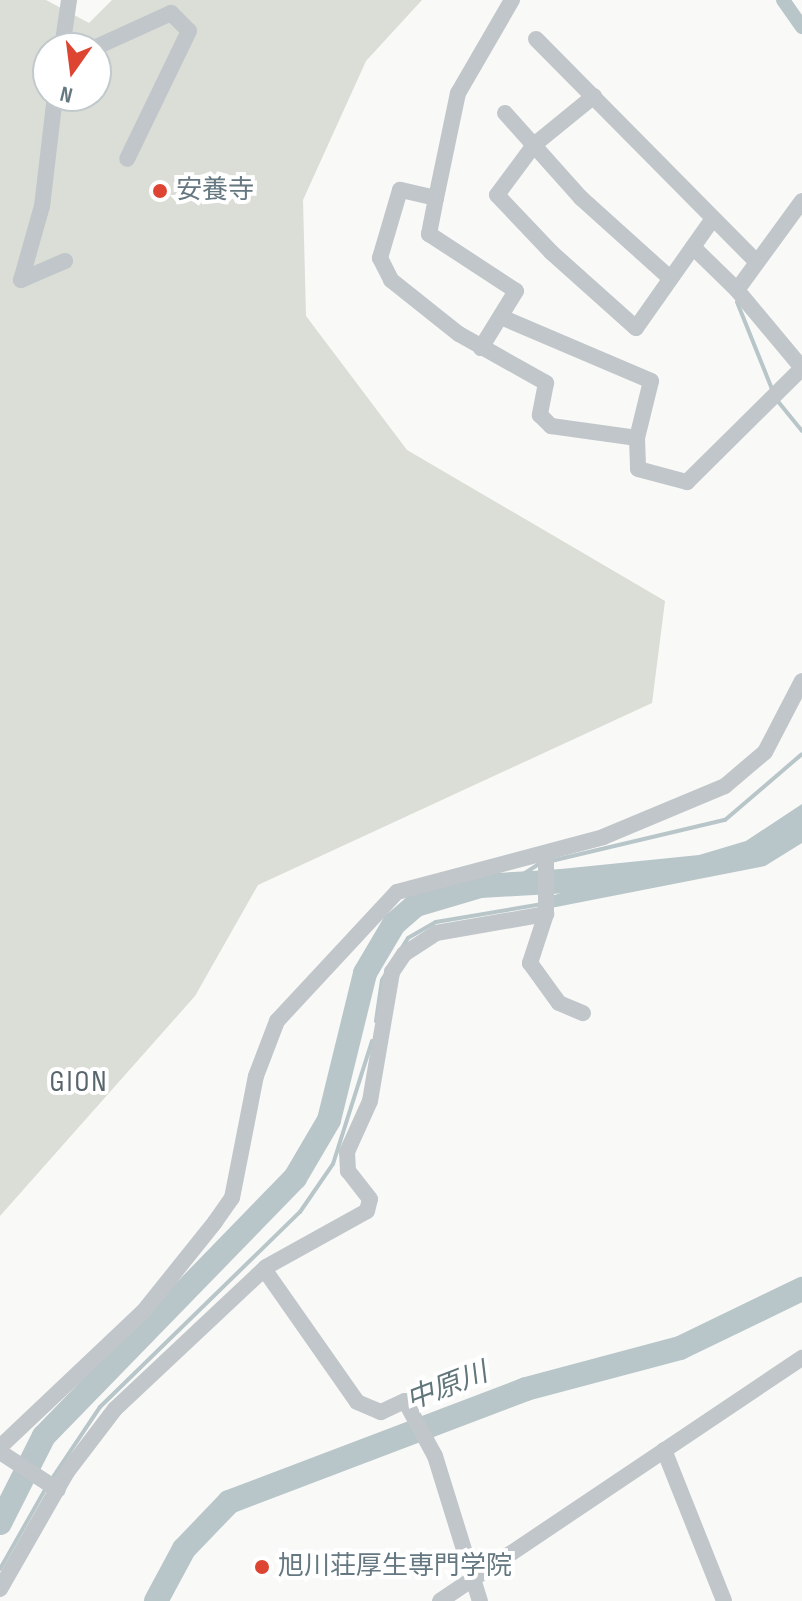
<!DOCTYPE html>
<meta charset="utf-8">
<style>
body{margin:0}
#map{position:relative;width:802px;height:1601px;overflow:hidden;background:#f9f9f7;font-family:"Sofia Sans Condensed","Noto Sans JP",sans-serif}
div>[style]{position:absolute}
.green>*{inset:0;background:#daded6}
.water>*{inset:0;background:#b8c6c9}
.stream>*{height:4px;margin:-2px;padding:0 2px;transform-origin:2px;border-radius:2px;background:#b8c6c9}
.canal>*{height:14px;margin:-7px;padding:0 7px;transform-origin:7px;border-radius:7px;background:#b8c6c9}
.river>*{height:24px;margin:-12px;padding:0 12px;transform-origin:12px;border-radius:12px;background:#b8c6c9}
.minor>*{height:16px;margin:-8px;padding:0 8px;transform-origin:8px;border-radius:8px;background:#c0c6c9}
.dots>*{width:22px;height:22px;translate:-50% -50%;box-sizing:border-box;border:4px solid #fff;border-radius:50%}
span{translate:-50% -50%;white-space:nowrap;text-align:center;line-height:1.15;-webkit-text-stroke:8px #fff;paint-order:stroke}
.poi-label{font-size:26px;color:#657881}
.left{translate:0 -50%;text-align:left}
.water-label{font-size:28px;color:#60767b;font-style:italic}
.quarter-label{font-size:30px;color:#57656c;letter-spacing:2px}
.north{position:absolute;left:32px;top:32px;width:80px;height:80px;box-sizing:border-box;background:#fff;border:2px solid #c1c9cd;border-radius:50%;rotate:194deg;font-size:22px;font-weight:700;line-height:32px;text-align:center;color:#657881}
.north::after{content:'';display:block;margin:auto;width:28px;height:36px;background:#dd4532;clip-path:polygon(50% 0,100% 100%,50% 72%,0 100%)}
</style>
<div id="map">
<div class="green">
<div style="clip-path:polygon(evenodd,0 0,46px 0,89px 23px,112px 0,422px 0,366px 61px,303px 200px,306px 316px,407px 450px,665px 601px,652px 703px,258px 885px,195px 996px,0 1216px,0 0,48px 48px,96px 48px,96px 96px,48px 96px,48px 48px)"></div>
</div>
<div class="water">
<div style="clip-path:polygon(802px 804px,802px 843px,765px 866px,551px 908px,551px 896px,575px 889px,551px 889px,551px 870px,699px 855px,746px 841px)"></div>
</div>
<div class="stream">
<div style="left:737px;top:302px;width:94px;rotate:68.1deg"></div>
<div style="left:776px;top:399px;width:41px;rotate:50.9deg"></div>
<div style="left:551px;top:861px;width:179px;rotate:-13.3deg"></div>
<div style="left:725px;top:820px;width:101px;rotate:-40.6deg"></div>
<div style="left:508px;top:884px;width:40px;rotate:-32.9deg"></div>
<div style="left:376px;top:1021px;width:41px;rotate:-81.7deg"></div>
<div style="left:382px;top:980px;width:49px;rotate:-58.2deg"></div>
<div style="left:408px;top:938px;width:32px;rotate:-30deg"></div>
<div style="left:436px;top:922px;width:108px;rotate:-9.6deg"></div>
<div style="left:51px;top:1480px;width:88px;rotate:-56.1deg"></div>
<div style="left:100px;top:1407px;width:279px;rotate:-44.3deg"></div>
<div style="left:300px;top:1212px;width:58px;rotate:-55.5deg"></div>
<div style="left:333px;top:1164px;width:129px;rotate:-72.4deg"></div>
<div style="left:0;top:1569px;width:93px;rotate:-60.4deg"></div>
</div>
<div class="canal">
<div style="left:783px;top:0;width:33px;rotate:55deg"></div>
</div>
<div class="river">
<div style="left:0;top:1523px;width:97px;rotate:-63.2deg"></div>
<div style="left:44px;top:1436px;width:360px;rotate:-45.8deg"></div>
<div style="left:295px;top:1178px;width:67px;rotate:-59.6deg"></div>
<div style="left:329px;top:1120px;width:151px;rotate:-76.2deg"></div>
<div style="left:365px;top:973px;width:57px;rotate:-59.4deg"></div>
<div style="left:394px;top:924px;width:29px;rotate:-41deg"></div>
<div style="left:416px;top:905px;width:67px;rotate:-16.5deg"></div>
<div style="left:480px;top:886px;width:88px;rotate:-3.3deg"></div>
<div style="left:156px;top:1601px;width:59px;rotate:-61.7deg"></div>
<div style="left:184px;top:1549px;width:65px;rotate:-46.2deg"></div>
<div style="left:229px;top:1502px;width:318px;rotate:-20.8deg"></div>
<div style="left:526px;top:1389px;width:159px;rotate:-14.9deg"></div>
<div style="left:680px;top:1348px;width:136px;rotate:-25.8deg"></div>
</div>
<div class="minor">
<div style="left:512px;top:0;width:108px;rotate:120.1deg"></div>
<div style="left:458px;top:93px;width:107px;rotate:101.8deg"></div>
<div style="left:436px;top:198px;width:37px;rotate:-167deg"></div>
<div style="left:400px;top:190px;width:71px;rotate:106.4deg"></div>
<div style="left:380px;top:258px;width:25px;rotate:63deg"></div>
<div style="left:391px;top:280px;width:87px;rotate:38.5deg"></div>
<div style="left:459px;top:334px;width:100px;rotate:29.4deg"></div>
<div style="left:546px;top:383px;width:33px;rotate:101deg"></div>
<div style="left:540px;top:415px;width:16px;rotate:45deg"></div>
<div style="left:551px;top:426px;width:87px;rotate:7.9deg"></div>
<div style="left:637px;top:438px;width:31px;rotate:88deg"></div>
<div style="left:638px;top:469px;width:51px;rotate:14.9deg"></div>
<div style="left:687px;top:482px;width:162px;rotate:-44.7deg"></div>
<div style="left:536px;top:39px;width:314px;rotate:45.3deg"></div>
<div style="left:62px;top:48px;width:49px;rotate:-81.7deg"></div>
<div style="left:94px;top:48px;width:85px;rotate:-24.4deg"></div>
<div style="left:171px;top:13px;width:25px;rotate:45deg"></div>
<div style="left:189px;top:31px;width:142px;rotate:115.8deg"></div>
<div style="left:55px;top:96px;width:111px;rotate:96.7deg"></div>
<div style="left:42px;top:206px;width:77px;rotate:105.8deg"></div>
<div style="left:21px;top:280px;width:48px;rotate:-23.4deg"></div>
<div style="left:594px;top:96px;width:77px;rotate:140.8deg"></div>
<div style="left:534px;top:145px;width:62px;rotate:126.5deg"></div>
<div style="left:497px;top:195px;width:79px;rotate:46.5deg"></div>
<div style="left:551px;top:252px;width:114px;rotate:41.8deg"></div>
<div style="left:636px;top:328px;width:132px;rotate:-54.9deg"></div>
<div style="left:505px;top:113px;width:114px;rotate:48.2deg"></div>
<div style="left:581px;top:198px;width:120px;rotate:42deg"></div>
<div style="left:436px;top:198px;width:37px;rotate:101deg"></div>
<div style="left:429px;top:234px;width:104px;rotate:33.2deg"></div>
<div style="left:516px;top:291px;width:67px;rotate:121.6deg"></div>
<div style="left:693px;top:247px;width:62px;rotate:44.3deg"></div>
<div style="left:501px;top:317px;width:163px;rotate:23.1deg"></div>
<div style="left:651px;top:381px;width:59px;rotate:103.8deg"></div>
<div style="left:802px;top:368px;width:102px;rotate:-129.8deg"></div>
<div style="left:737px;top:290px;width:110px;rotate:-53.9deg"></div>
<div style="left:546px;top:853px;width:61px;rotate:90deg"></div>
<div style="left:546px;top:914px;width:52px;rotate:108.1deg"></div>
<div style="left:530px;top:963px;width:49px;rotate:54.1deg"></div>
<div style="left:559px;top:1003px;width:26px;rotate:23deg"></div>
<div style="left:264px;top:1269px;width:162px;rotate:55deg"></div>
<div style="left:357px;top:1402px;width:26px;rotate:23deg"></div>
<div style="left:381px;top:1412px;width:26px;rotate:-25deg"></div>
<div style="left:405px;top:1401px;width:63px;rotate:61.4deg"></div>
<div style="left:435px;top:1456px;width:152px;rotate:72.8deg"></div>
<div style="left:0;top:1447px;width:197px;rotate:-43.4deg"></div>
<div style="left:143px;top:1312px;width:115px;rotate:-51.3deg"></div>
<div style="left:215px;top:1222px;width:29px;rotate:-55deg"></div>
<div style="left:232px;top:1198px;width:124px;rotate:-78.9deg"></div>
<div style="left:256px;top:1076px;width:59px;rotate:-69.1deg"></div>
<div style="left:277px;top:1021px;width:176px;rotate:-47.1deg"></div>
<div style="left:397px;top:892px;width:213px;rotate:-14.9deg"></div>
<div style="left:603px;top:837px;width:132px;rotate:-22.7deg"></div>
<div style="left:725px;top:786px;width:52px;rotate:-40.4deg"></div>
<div style="left:765px;top:752px;width:80px;rotate:-62.5deg"></div>
<div style="left:664px;top:1450px;width:162px;rotate:68.3deg"></div>
<div style="left:0;top:1452px;width:69px;rotate:33.2deg"></div>
<div style="left:0;top:1589px;width:135px;rotate:-60.2deg"></div>
<div style="left:67px;top:1472px;width:79px;rotate:-52.7deg"></div>
<div style="left:115px;top:1409px;width:207px;rotate:-43.2deg"></div>
<div style="left:266px;top:1267px;width:115px;rotate:-29deg"></div>
<div style="left:367px;top:1211px;width:12px;rotate:-76deg"></div>
<div style="left:370px;top:1199px;width:36px;rotate:-128deg"></div>
<div style="left:348px;top:1171px;width:19px;rotate:-93deg"></div>
<div style="left:347px;top:1152px;width:56px;rotate:-65.7deg"></div>
<div style="left:370px;top:1101px;width:131px;rotate:-80.3deg"></div>
<div style="left:392px;top:972px;width:22px;rotate:-56deg"></div>
<div style="left:404px;top:954px;width:38px;rotate:-33deg"></div>
<div style="left:436px;top:933px;width:112px;rotate:-9.8deg"></div>
<div style="left:440px;top:1601px;width:436px;rotate:-33.9deg"></div>
</div>
<div class="dots">
<div style="left:160px;top:191px;background:#dd4532"></div>
<div style="left:262px;top:1567px;background:#dd4532"></div>
</div>
<div class="poi-label">
<span class="left" style="left:176px;top:191px">安養寺</span>
<span class="left" style="left:278px;top:1567px">旭川荘厚生専門学院</span>
</div>
<div class="water-label">
<span style="left:447px;top:1387px;rotate:-21deg">中原川</span>
</div>
<div class="quarter-label">
<span style="left:79px;top:1082px">GION</span>
</div>
<div class="north">N</div>
</div>
